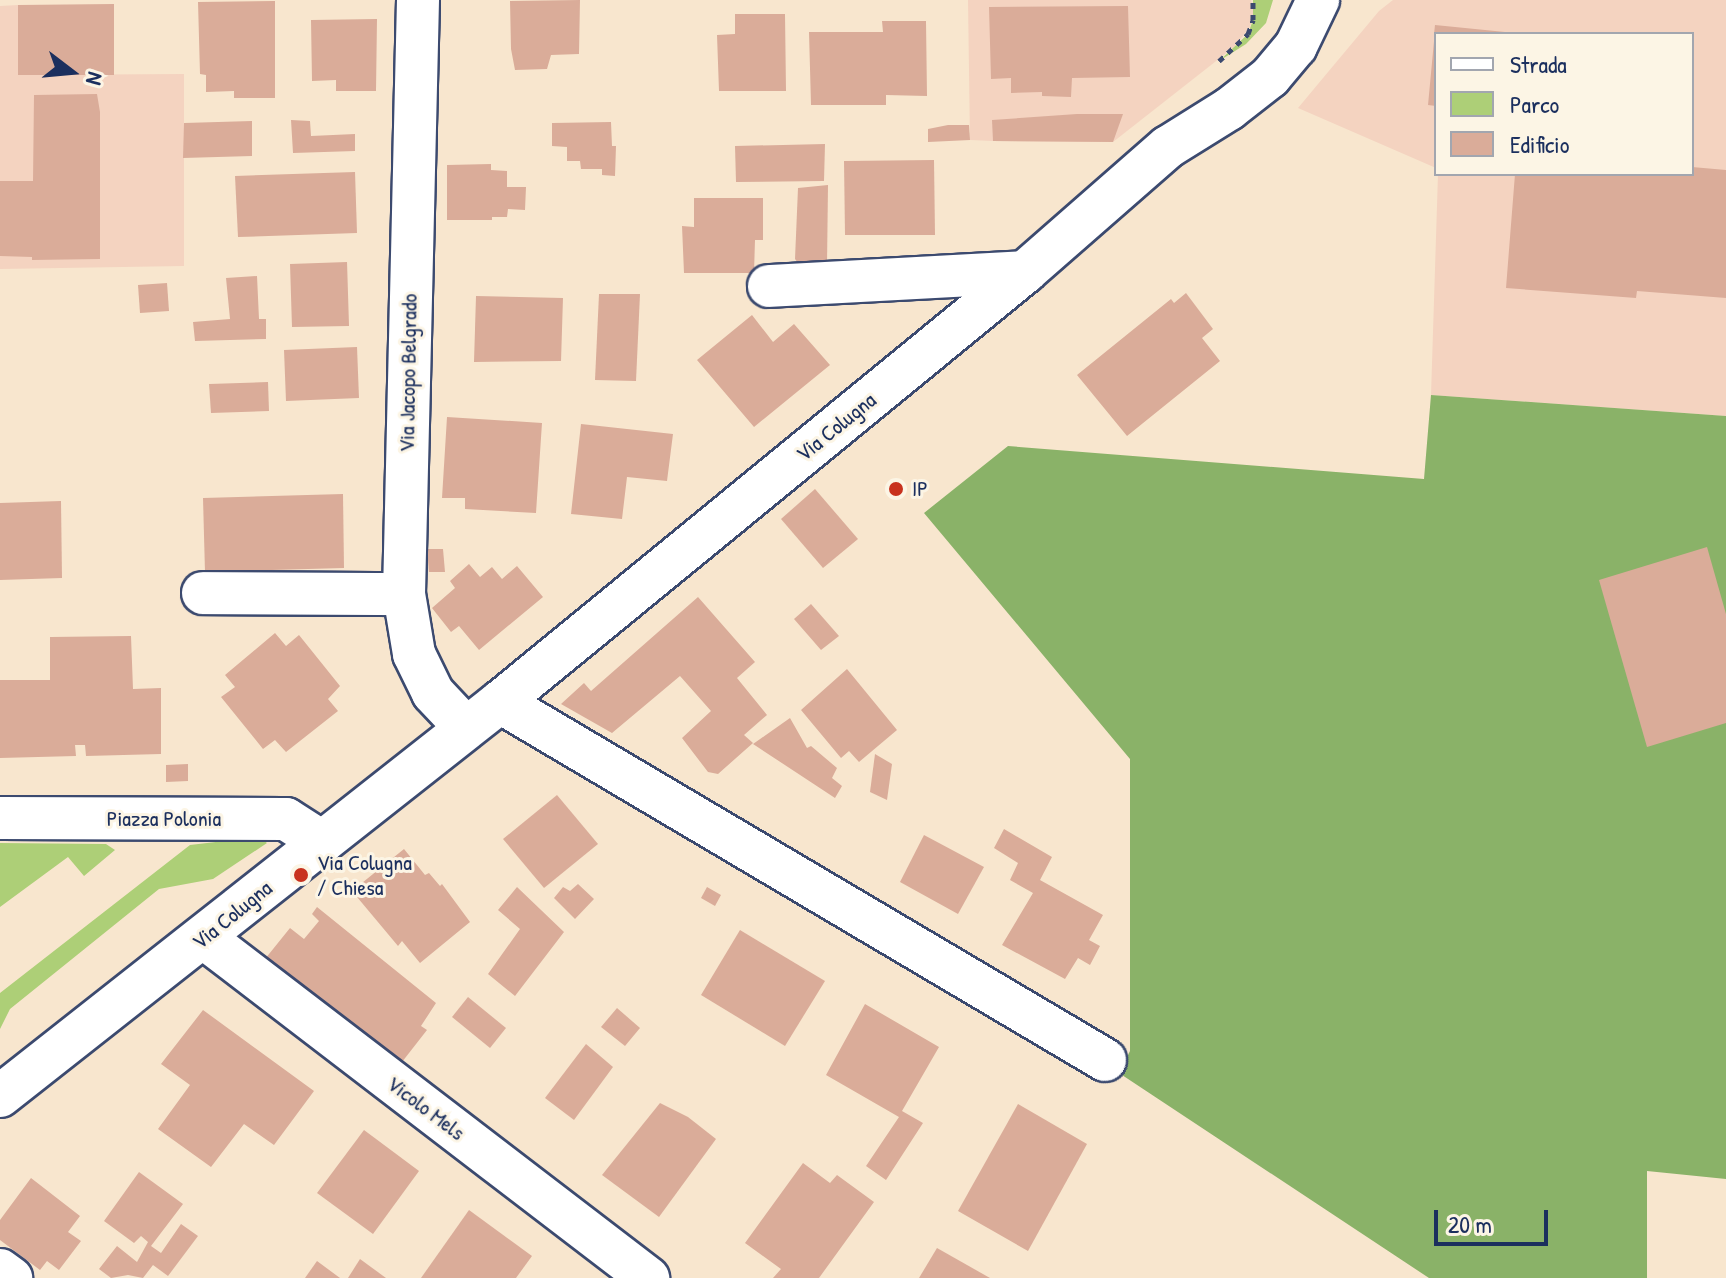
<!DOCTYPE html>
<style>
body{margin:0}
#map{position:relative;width:1726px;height:1278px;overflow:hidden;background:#f8e6ce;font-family:"Patrick Hand",sans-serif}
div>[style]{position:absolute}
.built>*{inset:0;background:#f4d3c0}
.green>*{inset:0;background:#adcf77}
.forest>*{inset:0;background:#8ab268}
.building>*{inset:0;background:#daac99}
.path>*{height:5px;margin-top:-2.5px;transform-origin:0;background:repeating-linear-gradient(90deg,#3c4a6f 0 6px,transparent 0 12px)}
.roads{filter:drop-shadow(2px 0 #3c4a6f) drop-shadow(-2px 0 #3c4a6f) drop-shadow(0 2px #3c4a6f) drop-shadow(0 -2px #3c4a6f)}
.minor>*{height:42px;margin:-21px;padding:0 21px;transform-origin:21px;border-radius:21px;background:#fff}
.dots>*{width:22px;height:22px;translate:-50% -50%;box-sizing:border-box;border:4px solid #fcf5e5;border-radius:50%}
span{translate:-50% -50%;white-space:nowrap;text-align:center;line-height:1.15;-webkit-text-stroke:6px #fcf5e5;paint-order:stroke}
.street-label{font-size:22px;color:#1b2f5e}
.poi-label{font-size:22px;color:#1b2f5e}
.left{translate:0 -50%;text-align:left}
.legend{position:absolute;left:1434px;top:32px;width:260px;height:144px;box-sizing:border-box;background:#fcf5e5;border:2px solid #a2a6af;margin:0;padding:10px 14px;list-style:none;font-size:24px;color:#1b2f5e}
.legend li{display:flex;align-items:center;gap:16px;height:40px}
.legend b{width:40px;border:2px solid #a2a6af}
.north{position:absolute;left:32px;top:32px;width:80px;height:80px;-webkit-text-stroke:6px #fcf5e5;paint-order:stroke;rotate:106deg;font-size:22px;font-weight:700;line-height:32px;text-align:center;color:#1b2f5e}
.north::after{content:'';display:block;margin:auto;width:28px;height:36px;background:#1b2f5e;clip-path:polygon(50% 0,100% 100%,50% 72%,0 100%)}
.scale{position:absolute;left:1434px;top:1210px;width:114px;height:36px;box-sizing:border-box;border:4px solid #1b2f5e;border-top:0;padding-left:10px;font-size:24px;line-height:28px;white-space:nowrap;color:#1b2f5e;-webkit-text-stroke:6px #fcf5e5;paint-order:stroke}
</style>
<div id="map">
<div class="built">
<div style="clip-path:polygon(968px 0,1251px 0,1254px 12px,1250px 27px,1234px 47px,1113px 142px,993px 141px,970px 140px)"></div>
<div style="clip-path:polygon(1393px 0,1726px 0,1726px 416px,1431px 395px,1438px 174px,1692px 174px,1692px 34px,1436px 34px,1436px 168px,1298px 108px,1379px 11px)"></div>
<div style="clip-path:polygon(18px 5px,18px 75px,184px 74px,184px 266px,0 269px,0 6px)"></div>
</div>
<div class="green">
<div style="clip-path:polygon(1253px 0,1273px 0,1266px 23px,1246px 44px,1219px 61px,1248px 34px,1253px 20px)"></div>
<div style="clip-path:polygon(259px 837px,267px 843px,213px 879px,159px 889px,10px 1009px,0 1029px,0 993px,190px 845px)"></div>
<div style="clip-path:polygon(0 843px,106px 844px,115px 850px,84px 876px,68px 857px,0 907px)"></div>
</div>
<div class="forest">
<div style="clip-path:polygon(1431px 395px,1726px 416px,1726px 1179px,1647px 1171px,1647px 1278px,1429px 1278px,1119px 1073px,1130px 1051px,1130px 759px,924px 513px,1008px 446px,1424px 479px)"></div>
</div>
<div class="building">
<div style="clip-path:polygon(580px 0,579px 54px,551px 55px,547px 69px,515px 70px,511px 49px,510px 1px)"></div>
<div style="clip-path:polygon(275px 1px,275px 98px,234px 98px,234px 91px,206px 92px,206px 75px,200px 74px,198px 2px)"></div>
<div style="clip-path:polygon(114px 4px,114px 75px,18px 75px,18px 5px)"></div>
<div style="clip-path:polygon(1128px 6px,1130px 77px,1072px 78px,1071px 97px,1042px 96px,1042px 92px,1011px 93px,1011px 78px,991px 79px,989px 7px)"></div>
<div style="clip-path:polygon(735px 14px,785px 14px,786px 91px,719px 91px,717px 35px,735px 34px)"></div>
<div style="clip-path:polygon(377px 19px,376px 91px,336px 91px,336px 80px,312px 81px,311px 20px)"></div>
<div style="clip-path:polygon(882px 21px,926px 21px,927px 96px,886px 95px,886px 105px,811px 105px,809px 32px,883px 32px)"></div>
<div style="clip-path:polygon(1435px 25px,1505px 32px,1505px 34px,1434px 34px)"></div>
<div style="clip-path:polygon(1434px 41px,1436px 41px,1436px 106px,1428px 105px)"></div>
<div style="clip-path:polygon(97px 94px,100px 112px,100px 259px,32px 260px,32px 257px,0 256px,0 181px,33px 181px,34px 95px)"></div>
<div style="clip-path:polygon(1077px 114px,1123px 114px,1113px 142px,993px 141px,992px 120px)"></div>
<div style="clip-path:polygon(291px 120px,310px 121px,311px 136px,355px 134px,355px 151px,293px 153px)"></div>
<div style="clip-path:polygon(252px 121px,252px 156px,183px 158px,184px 123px)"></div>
<div style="clip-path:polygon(611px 122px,612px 146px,616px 146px,615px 176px,602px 175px,602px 169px,581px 169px,580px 161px,567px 161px,567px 147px,552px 146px,552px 123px)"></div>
<div style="clip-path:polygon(948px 125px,969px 125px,970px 140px,928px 142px,928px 129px)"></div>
<div style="clip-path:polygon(825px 144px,824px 181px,736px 182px,735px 146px)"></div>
<div style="clip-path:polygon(934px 160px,935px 235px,845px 235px,844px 161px)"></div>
<div style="clip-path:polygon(491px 164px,491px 170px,507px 171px,507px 187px,526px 187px,525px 210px,508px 209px,507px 217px,492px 217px,492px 220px,447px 220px,447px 165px)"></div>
<div style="clip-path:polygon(1692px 167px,1726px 170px,1726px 298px,1637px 291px,1636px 298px,1506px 288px,1515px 174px,1692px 174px)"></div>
<div style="clip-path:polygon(355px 172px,357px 233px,238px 237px,235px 176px)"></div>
<div style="clip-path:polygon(828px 185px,827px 266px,801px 267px,795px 259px,798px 188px)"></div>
<div style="clip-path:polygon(694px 198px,763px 198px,763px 240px,755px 240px,754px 273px,684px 273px,682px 226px,694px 227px)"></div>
<div style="clip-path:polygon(347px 262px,349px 326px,292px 327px,290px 264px)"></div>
<div style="clip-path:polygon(257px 276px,259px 319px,266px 319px,266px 339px,195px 341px,193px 322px,230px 319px,226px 278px)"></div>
<div style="clip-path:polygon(167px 283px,169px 311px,140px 313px,138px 285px)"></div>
<div style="clip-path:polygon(1186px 293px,1213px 329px,1202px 338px,1220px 361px,1127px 436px,1077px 375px,1171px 299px,1174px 303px)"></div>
<div style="clip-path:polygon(599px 294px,640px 294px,636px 381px,595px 380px)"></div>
<div style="clip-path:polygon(476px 296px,563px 298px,561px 361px,474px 362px)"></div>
<div style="clip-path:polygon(752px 315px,773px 342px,794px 324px,830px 365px,754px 427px,697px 360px)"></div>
<div style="clip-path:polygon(357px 347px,359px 398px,286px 401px,284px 350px)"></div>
<div style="clip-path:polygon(268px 382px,269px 411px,211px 413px,209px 384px)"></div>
<div style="clip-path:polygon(447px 417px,542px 423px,536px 513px,465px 509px,465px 498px,442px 498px)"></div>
<div style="clip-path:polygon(581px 424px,673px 434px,667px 481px,627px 477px,622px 519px,571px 514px)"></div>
<div style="clip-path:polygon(815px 489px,858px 539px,823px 568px,781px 519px)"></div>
<div style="clip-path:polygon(343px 494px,344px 568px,205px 572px,203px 498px)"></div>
<div style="clip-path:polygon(61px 501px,62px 578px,0 580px,0 503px)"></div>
<div style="clip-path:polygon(1707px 547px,1726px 614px,1726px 723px,1647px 747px,1599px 580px)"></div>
<div style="clip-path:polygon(427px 549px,443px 549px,445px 572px,429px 572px)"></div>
<div style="clip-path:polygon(469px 564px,480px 577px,492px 567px,502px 579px,517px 566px,543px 597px,479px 650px,459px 626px,451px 632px,432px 608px,455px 588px,450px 581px)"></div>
<div style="clip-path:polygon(698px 597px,755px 662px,737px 678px,767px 715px,744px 735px,753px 743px,718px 774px,708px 772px,682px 738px,711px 711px,680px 676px,612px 733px,561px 704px,584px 683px,591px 691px)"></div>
<div style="clip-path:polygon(811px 604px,839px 636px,821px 650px,794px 619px)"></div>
<div style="clip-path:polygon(275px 633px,286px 646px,299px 635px,340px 686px,328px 699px,338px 711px,286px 752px,275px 740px,263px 749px,221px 697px,235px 687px,225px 675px)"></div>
<div style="clip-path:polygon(131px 636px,133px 689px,161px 688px,161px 754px,86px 756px,85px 745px,75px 745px,76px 756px,0 758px,0 680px,50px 680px,50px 637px)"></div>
<div style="clip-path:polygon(847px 669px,897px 730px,859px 762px,849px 751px,841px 758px,801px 710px)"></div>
<div style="clip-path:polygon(790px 718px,807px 748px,811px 746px,837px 768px,832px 778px,842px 786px,835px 798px,753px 744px)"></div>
<div style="clip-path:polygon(875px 754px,892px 764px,887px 800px,870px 792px)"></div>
<div style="clip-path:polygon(188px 764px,188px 781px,166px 782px,166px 765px)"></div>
<div style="clip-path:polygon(557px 795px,598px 844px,544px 888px,503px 839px)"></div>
<div style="clip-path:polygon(1004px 829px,1052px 857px,1040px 880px,1103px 915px,1089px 940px,1100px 946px,1090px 965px,1078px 958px,1065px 979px,1002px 945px,1033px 893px,1010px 880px,1018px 863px,994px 848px)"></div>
<div style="clip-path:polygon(924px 835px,984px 867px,958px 914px,900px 882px)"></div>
<div style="clip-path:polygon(404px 849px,425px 875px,429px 873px,440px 886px,442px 884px,470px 922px,420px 963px,402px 941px,398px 946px,352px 891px)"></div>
<div style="clip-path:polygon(578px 884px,594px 899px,575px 919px,554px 898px,563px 887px,570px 891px)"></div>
<div style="clip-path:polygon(517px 887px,564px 932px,515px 996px,488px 974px,520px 929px,498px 910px)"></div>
<div style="clip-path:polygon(707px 887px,721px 895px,715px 906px,701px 898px)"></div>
<div style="clip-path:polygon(317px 907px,436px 1003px,421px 1026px,427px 1030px,402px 1062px,265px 959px,290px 928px,304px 939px,319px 921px,312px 914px)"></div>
<div style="clip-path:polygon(740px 930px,825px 981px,785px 1046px,701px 995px)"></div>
<div style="clip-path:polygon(468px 997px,506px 1028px,490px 1048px,452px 1017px)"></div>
<div style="clip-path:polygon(865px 1004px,939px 1047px,902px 1111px,923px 1123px,886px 1180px,866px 1166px,899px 1117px,826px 1075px)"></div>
<div style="clip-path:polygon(617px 1008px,640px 1028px,625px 1046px,601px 1027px)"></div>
<div style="clip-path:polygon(203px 1010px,314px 1091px,274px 1145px,244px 1124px,211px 1167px,158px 1129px,190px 1085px,161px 1064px)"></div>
<div style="clip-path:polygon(586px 1044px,613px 1067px,574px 1120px,545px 1098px)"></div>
<div style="clip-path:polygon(660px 1103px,688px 1117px,716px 1139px,659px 1217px,602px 1175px)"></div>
<div style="clip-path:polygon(1018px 1104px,1087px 1144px,1028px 1251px,958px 1211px)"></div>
<div style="clip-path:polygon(364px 1130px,419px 1171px,373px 1234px,317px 1193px)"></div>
<div style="clip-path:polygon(803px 1163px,830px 1183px,837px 1175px,874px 1202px,819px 1278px,773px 1278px,781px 1269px,745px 1243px)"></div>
<div style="clip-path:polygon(139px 1172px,183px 1204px,151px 1246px,161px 1253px,181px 1224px,198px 1236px,168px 1276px,153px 1265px,143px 1278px,128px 1275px,111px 1278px,99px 1269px,117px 1246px,137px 1262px,148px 1242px,141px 1236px,134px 1243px,104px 1221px)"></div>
<div style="clip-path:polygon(31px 1178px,80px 1216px,68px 1232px,81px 1241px,59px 1270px,47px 1261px,40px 1270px,0 1240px,0 1220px)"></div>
<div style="clip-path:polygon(469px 1210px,532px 1256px,516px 1278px,421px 1278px)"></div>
<div style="clip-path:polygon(937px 1248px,990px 1278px,919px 1278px)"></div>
<div style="clip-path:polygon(360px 1259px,386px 1278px,348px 1278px)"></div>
<div style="clip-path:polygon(317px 1261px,340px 1278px,305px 1278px)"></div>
</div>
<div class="path">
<div style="left:1219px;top:61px;width:40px;rotate:-43deg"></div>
<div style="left:1248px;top:34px;width:15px;rotate:-70deg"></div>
<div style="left:1253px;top:20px;width:20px;rotate:-90deg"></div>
</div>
<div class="roads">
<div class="minor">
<div style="left:418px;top:0;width:594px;rotate:91.35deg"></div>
<div style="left:404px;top:594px;width:61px;rotate:80.5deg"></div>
<div style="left:414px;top:654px;width:43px;rotate:64deg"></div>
<div style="left:433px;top:693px;width:48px;rotate:46.7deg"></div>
<div style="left:769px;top:286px;width:256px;rotate:-3.1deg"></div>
<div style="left:203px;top:593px;width:201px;rotate:0.3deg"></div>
<div style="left:500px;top:702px;width:703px;rotate:30.61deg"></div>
<div style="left:0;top:818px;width:286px;rotate:0.2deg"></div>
<div style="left:286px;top:819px;width:43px;rotate:32.6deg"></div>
<div style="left:203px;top:937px;width:561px;rotate:37.46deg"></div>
<div style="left:0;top:1096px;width:637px;rotate:-38.24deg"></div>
<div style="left:500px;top:702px;width:679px;rotate:-39.32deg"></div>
<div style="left:1025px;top:272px;width:190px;rotate:-41.2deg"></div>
<div style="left:1168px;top:147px;width:72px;rotate:-31.9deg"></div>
<div style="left:1229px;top:109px;width:52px;rotate:-38deg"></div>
<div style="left:1270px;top:77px;width:40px;rotate:-50deg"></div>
<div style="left:1296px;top:46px;width:51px;rotate:-64.4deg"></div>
<div style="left:0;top:1270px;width:14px;rotate:36deg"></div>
</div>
</div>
<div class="dots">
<div style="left:896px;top:489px;background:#c8321e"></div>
<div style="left:301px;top:875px;background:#c8321e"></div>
</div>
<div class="street-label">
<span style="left:408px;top:373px;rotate:-89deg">Via Jacopo Belgrado</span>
<span style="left:836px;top:427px;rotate:-39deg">Via Colugna</span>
<span style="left:164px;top:819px">Piazza Polonia</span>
<span style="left:232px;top:915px;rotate:-39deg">Via Colugna</span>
<span style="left:426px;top:1108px;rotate:37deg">Vicolo Mels</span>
</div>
<div class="poi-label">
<span class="left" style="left:912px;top:489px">IP</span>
<span class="left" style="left:317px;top:875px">Via Colugna<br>/ Chiesa</span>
</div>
<ul class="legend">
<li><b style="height:10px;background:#fff"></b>Strada</li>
<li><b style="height:22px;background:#adcf77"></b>Parco</li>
<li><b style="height:22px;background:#daac99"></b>Edificio</li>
</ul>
<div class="north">N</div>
<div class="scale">20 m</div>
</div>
